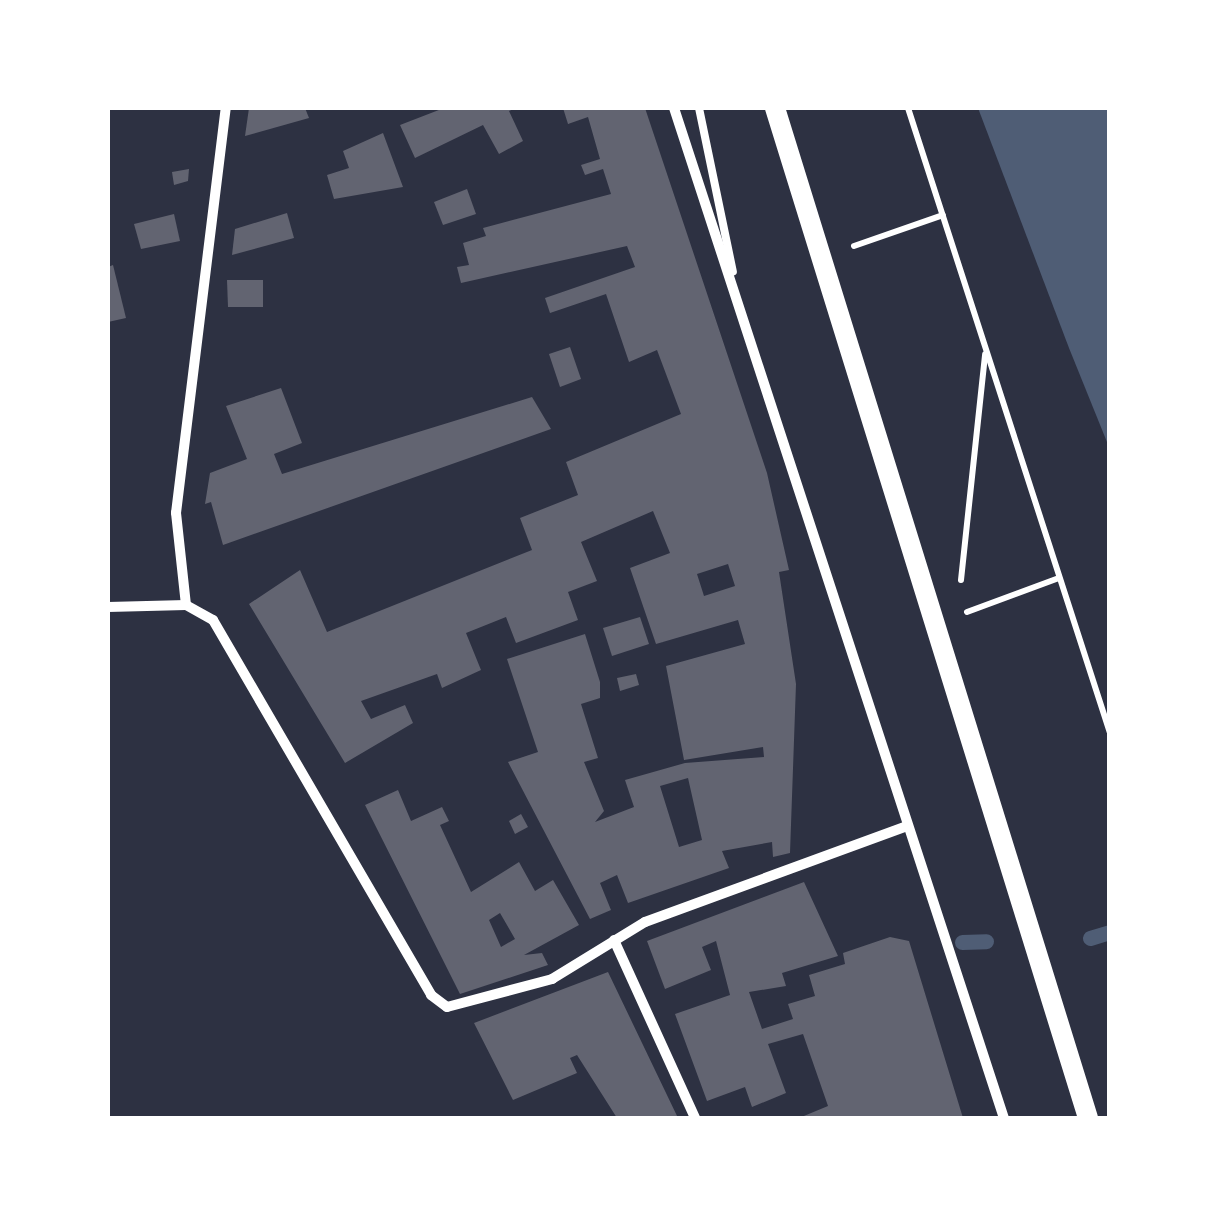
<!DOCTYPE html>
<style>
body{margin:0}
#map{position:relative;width:1217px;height:1226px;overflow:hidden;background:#2d3142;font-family:"Archivo Narrow",sans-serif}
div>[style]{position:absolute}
.water>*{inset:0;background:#4f5d75}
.stream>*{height:15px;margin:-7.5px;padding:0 7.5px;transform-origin:7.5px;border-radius:7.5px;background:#4f5d75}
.building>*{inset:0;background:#626471}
.path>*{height:6px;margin:-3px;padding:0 3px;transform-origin:3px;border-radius:3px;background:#fff}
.service>*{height:8px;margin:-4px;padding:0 4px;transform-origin:4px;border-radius:4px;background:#fff}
.minor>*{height:10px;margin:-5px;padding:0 5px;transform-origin:5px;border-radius:5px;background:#fff}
.secondary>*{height:20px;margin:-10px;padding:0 10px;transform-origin:10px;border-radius:10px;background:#fff}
span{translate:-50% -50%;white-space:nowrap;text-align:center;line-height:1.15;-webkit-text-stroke:9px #fff;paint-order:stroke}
.frame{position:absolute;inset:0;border:110px solid #fff;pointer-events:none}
</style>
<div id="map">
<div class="water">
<div style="clip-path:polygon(978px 108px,1109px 108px,1109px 447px,1069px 348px)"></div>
</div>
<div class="stream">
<div style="left:1090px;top:938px;width:21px;rotate:-17deg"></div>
<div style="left:962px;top:942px;width:24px;rotate:-2deg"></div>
</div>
<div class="building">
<div style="clip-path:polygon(249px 108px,305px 108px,309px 118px,245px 136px)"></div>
<div style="clip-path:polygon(444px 108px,516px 108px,509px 111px,523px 141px,499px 154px,483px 125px,415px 158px,400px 125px)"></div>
<div style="clip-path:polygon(evenodd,563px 108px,645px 108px,767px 473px,789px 570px,779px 572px,796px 684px,790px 853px,773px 857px,772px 842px,722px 851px,729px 868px,628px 903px,617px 875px,600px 883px,611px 910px,590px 919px,508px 762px,538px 752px,507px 659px,585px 634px,600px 682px,600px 698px,581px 704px,598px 758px,584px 762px,604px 811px,595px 822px,634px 807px,625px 780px,685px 763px,764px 757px,763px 747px,684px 760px,666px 666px,745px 644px,738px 620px,656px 644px,630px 568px,670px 553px,653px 511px,581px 542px,597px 581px,568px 592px,578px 620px,516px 643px,506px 617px,466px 633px,481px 670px,442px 688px,437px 674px,361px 701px,371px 719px,405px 705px,413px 723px,345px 763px,249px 604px,300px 570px,327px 632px,532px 550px,520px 518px,578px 495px,566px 462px,681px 414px,657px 350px,629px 362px,606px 294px,550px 313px,545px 298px,635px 267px,627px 246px,461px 283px,457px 267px,469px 265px,463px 243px,486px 236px,483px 228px,611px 194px,603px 169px,585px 175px,581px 165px,600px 159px,588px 117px,568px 124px,563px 108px,728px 564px,735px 586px,704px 596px,697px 574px,728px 564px,563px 108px,688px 778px,702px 840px,679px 847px,660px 786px,688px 778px)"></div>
<div style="clip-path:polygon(383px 133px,403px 187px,334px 199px,327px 175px,349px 168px,343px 151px)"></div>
<div style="clip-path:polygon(189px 169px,188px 181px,174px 185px,172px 172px)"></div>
<div style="clip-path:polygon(467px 189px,476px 214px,443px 225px,434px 202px)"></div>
<div style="clip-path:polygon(287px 213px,294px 238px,232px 255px,235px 229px)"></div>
<div style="clip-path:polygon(174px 214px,180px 241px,141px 249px,134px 224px)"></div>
<div style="clip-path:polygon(113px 265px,126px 318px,108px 322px,108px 267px)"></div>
<div style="clip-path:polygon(227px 280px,263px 280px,263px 307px,228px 307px)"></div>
<div style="clip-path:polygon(570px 347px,581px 379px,560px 387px,549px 354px)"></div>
<div style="clip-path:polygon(281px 388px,302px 443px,274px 454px,282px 474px,532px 397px,551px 429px,223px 545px,211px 502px,205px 504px,210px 473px,247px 459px,226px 406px)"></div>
<div style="clip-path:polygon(640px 617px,649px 644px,612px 656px,603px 628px)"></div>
<div style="clip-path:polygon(636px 674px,639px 685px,620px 691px,617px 678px)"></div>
<div style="clip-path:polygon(evenodd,398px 790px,411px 821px,442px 807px,449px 821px,440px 825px,471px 892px,519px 862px,535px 891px,553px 880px,579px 925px,524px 955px,542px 953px,548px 965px,460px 994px,365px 805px,398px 790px,500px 913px,515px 939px,501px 947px,489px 920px,500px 913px)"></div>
<div style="clip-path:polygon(521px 814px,528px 827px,515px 834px,509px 821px)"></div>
<div style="clip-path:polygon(804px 882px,838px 956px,782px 973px,786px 986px,749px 992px,762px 1029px,793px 1019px,788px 1004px,815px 996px,809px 975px,845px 964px,843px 953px,890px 937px,909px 941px,963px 1118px,799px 1118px,828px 1106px,803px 1034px,768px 1044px,786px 1093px,752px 1107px,745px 1087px,707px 1101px,675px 1014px,730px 995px,716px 941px,702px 947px,711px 970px,665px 989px,647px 941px)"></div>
<div style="clip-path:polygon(608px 972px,678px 1118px,617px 1118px,577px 1055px,570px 1058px,577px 1073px,513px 1100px,474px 1023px)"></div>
</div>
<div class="path">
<div style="left:908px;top:108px;width:657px;rotate:72.09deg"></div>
<div style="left:854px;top:246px;width:94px;rotate:-19.2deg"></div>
<div style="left:961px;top:580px;width:227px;rotate:-83.9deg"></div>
<div style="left:967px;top:612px;width:98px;rotate:-20.3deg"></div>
</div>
<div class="service">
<div style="left:699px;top:108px;width:167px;rotate:78.3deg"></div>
</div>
<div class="minor">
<div style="left:674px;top:108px;width:1063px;rotate:71.91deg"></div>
<div style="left:186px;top:605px;width:93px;rotate:-96.2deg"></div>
<div style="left:176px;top:513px;width:408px;rotate:-83deg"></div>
<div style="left:108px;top:607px;width:78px;rotate:-1.5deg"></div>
<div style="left:186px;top:605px;width:31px;rotate:29deg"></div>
<div style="left:213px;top:620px;width:434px;rotate:59.8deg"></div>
<div style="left:431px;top:995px;width:20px;rotate:37deg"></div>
<div style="left:447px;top:1007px;width:109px;rotate:-14.9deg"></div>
<div style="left:552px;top:979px;width:109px;rotate:-31.5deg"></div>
<div style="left:645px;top:922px;width:277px;rotate:-20.1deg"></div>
<div style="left:614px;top:940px;width:196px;rotate:65.5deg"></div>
</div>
<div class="secondary">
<div style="left:775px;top:108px;width:1057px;rotate:72.78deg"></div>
</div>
<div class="frame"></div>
</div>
